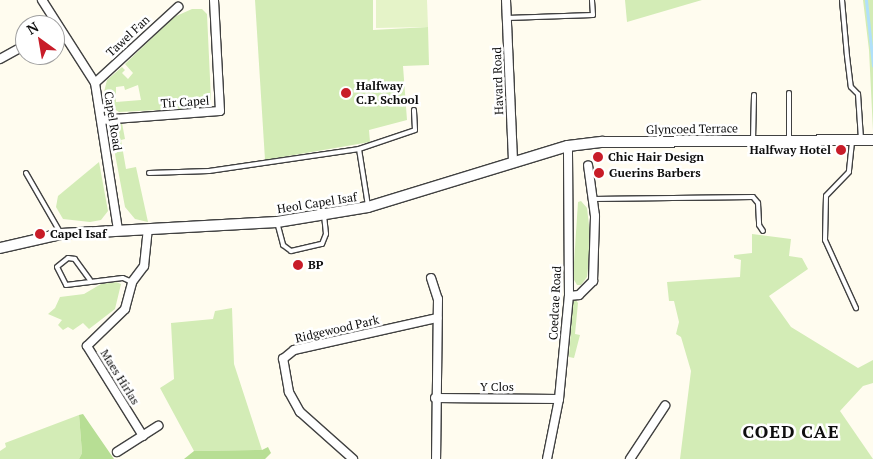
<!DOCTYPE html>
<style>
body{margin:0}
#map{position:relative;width:873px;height:459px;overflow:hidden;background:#fffcef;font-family:"PT Serif",serif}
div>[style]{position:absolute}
.green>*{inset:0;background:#d3ecb6}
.forest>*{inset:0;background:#b7de94}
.pitch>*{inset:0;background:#e5f3c8}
.stream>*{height:3px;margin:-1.5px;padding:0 1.5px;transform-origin:1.5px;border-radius:1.5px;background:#b0e0fa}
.roads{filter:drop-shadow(1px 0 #414141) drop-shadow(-1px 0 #414141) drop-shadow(0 1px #414141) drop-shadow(0 -1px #414141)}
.service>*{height:4px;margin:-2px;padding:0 2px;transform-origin:2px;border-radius:2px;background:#fff}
.minor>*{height:8px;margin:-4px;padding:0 4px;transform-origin:4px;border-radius:4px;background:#fff}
.tertiary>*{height:10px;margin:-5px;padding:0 5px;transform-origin:5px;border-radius:5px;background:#fff}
.dots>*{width:14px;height:14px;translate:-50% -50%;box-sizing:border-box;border:2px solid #fff;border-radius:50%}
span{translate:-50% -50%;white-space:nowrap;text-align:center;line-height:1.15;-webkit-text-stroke:5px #fff;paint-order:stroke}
.street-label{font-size:12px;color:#0e0e0e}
.poi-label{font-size:12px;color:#0e0e0e;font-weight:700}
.left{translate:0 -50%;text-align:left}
.right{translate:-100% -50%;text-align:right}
.district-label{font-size:18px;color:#0e0e0e;font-weight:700;letter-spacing:1px}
.north{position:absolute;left:15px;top:15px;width:50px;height:50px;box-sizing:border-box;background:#fff;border:1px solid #9f9f9f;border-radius:50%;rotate:328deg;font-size:14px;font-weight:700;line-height:20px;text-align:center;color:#0e0e0e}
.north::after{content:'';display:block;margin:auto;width:18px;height:22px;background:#c81c28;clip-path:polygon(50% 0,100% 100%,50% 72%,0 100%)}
</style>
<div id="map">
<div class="green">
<div style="clip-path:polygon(255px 0,373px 0,373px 30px,428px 27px,429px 65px,403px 66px,407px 120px,369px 130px,370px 142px,265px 160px)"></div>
<div style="clip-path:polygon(625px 0,702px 0,627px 22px)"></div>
<div style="clip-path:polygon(863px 0,873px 0,873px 131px,869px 50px)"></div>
<div style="clip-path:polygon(evenodd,192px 9px,202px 9px,207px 14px,211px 100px,196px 108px,119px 112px,108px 105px,104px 92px,107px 80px,122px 67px,125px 70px,122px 73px,128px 79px,133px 73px,125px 64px,174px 17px,192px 9px,138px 85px,141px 100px,116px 102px,116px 87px,124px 86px,125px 90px,138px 85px)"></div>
<div style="clip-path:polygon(122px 123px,125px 139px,121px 140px,126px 169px,136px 167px,148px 222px,135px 219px,125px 207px,111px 133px)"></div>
<div style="clip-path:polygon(99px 162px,108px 211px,101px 220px,90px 222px,63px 219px,56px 207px,58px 196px)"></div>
<div style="clip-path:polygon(581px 201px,587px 208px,591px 242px,587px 277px,581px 285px,577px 285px,573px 278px,578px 202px)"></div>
<div style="clip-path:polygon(752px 234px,791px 239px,789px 256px,802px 258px,808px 269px,769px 296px,791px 327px,858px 368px,873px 360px,873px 383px,863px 386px,840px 411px,873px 459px,680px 459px,691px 371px,681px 337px,676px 334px,679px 322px,674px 301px,669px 301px,667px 282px,740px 277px,741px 260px,734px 258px,734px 255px,752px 253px)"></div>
<div style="clip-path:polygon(116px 282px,121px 284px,115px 309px,89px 329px,83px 323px,73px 330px,68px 327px,63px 330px,58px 325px,62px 320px,48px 314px,55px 308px,60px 297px,84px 294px,101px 284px)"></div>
<div style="clip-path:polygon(576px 300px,578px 303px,575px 334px,580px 335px,574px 358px,569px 357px,573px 302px)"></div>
<div style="clip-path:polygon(232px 308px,234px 364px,262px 450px,194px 451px,160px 388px,174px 379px,171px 323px,213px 319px,215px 311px)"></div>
<div style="clip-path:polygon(79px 415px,82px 453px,79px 459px,0 459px,0 451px,6px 447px,5px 443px)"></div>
</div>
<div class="forest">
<div style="clip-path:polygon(83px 414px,114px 459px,79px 459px,82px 453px,79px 415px)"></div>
<div style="clip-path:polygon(268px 447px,271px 453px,265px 459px,184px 459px,194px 451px,262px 450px)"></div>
</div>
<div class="pitch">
<div style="clip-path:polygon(376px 0,427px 0,428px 27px,376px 28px)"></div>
</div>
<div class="stream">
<div style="left:866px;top:0;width:66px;rotate:83.9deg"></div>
</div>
<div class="roads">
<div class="service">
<div style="left:842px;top:0;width:56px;rotate:84.9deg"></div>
<div style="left:847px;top:56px;width:31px;rotate:83deg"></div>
<div style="left:851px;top:87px;width:10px;rotate:45deg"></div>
<div style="left:858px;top:94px;width:45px;rotate:86.2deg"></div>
<div style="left:507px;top:18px;width:86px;rotate:-2deg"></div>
<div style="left:593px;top:15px;width:15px;rotate:-94deg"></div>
<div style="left:789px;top:93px;width:46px;rotate:90deg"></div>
<div style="left:753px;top:140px;width:45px;rotate:-88.7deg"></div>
<div style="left:852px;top:142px;width:30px;rotate:96deg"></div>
<div style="left:849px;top:172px;width:33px;rotate:134deg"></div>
<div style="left:826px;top:196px;width:44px;rotate:91.3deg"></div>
<div style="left:825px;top:240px;width:75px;rotate:65.5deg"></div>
<div style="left:359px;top:149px;width:58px;rotate:81deg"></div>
<div style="left:26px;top:173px;width:68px;rotate:60deg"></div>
<div style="left:149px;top:173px;width:60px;rotate:-1.9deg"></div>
<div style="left:209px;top:171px;width:152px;rotate:-8.3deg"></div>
<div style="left:359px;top:149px;width:59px;rotate:-18.7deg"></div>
<div style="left:415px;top:130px;width:20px;rotate:-93deg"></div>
<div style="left:593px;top:199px;width:160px;rotate:-0.7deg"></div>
<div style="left:753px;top:197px;width:8px;rotate:50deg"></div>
<div style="left:758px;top:203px;width:22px;rotate:87deg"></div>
<div style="left:759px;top:225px;width:7px;rotate:56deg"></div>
<div style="left:277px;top:222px;width:24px;rotate:75deg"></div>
<div style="left:283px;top:245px;width:10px;rotate:37deg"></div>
<div style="left:291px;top:251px;width:32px;rotate:-13deg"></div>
<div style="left:322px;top:244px;width:11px;rotate:-68deg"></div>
<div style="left:326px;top:234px;width:19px;rotate:-96deg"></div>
<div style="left:90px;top:280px;width:26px;rotate:-126deg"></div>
<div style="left:75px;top:259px;width:7px;rotate:-172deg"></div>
<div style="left:68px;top:258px;width:14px;rotate:141deg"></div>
<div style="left:57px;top:267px;width:20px;rotate:63deg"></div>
<div style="left:66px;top:285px;width:57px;rotate:-7deg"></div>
<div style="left:123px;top:278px;width:10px;rotate:24deg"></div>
</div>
<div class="minor">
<div style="left:42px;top:0;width:98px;rotate:57.4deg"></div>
<div style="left:95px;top:83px;width:149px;rotate:81.1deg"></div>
<div style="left:506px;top:0;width:162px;rotate:87.5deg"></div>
<div style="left:0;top:59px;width:29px;rotate:-29deg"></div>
<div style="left:95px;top:83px;width:113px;rotate:-42.5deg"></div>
<div style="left:101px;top:120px;width:119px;rotate:-4.3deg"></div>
<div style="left:220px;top:111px;width:111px;rotate:-93.1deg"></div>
<div style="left:431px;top:278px;width:22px;rotate:72deg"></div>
<div style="left:438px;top:299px;width:160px;rotate:90.7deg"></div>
<div style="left:569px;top:296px;width:10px;rotate:-6deg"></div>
<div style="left:579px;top:295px;width:20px;rotate:-45deg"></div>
<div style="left:593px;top:281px;width:65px;rotate:-88.2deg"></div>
<div style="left:595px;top:216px;width:51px;rotate:-97.8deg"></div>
<div style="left:435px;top:398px;width:124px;rotate:0.5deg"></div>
<div style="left:143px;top:436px;width:106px;rotate:-121.9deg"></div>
<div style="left:87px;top:346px;width:53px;rotate:-44.2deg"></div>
<div style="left:125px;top:309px;width:28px;rotate:-75deg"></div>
<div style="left:132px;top:282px;width:20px;rotate:-53deg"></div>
<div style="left:144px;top:266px;width:37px;rotate:-84deg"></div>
<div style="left:117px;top:452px;width:49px;rotate:-32.4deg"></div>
<div style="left:353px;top:459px;width:71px;rotate:-138.4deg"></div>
<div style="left:300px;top:412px;width:23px;rotate:-119deg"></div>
<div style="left:289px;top:392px;width:34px;rotate:-100deg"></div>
<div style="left:283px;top:359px;width:14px;rotate:-39deg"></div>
<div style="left:294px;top:350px;width:147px;rotate:-12.6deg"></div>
<div style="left:547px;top:459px;width:61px;rotate:-78.7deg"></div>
<div style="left:559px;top:399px;width:103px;rotate:-84.5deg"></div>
<div style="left:569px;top:296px;width:150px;rotate:-90.4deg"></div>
<div style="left:630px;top:459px;width:64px;rotate:-56.6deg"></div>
</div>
<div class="tertiary">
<div style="left:0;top:248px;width:63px;rotate:-12.9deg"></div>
<div style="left:61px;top:234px;width:216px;rotate:-3.2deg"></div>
<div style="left:277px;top:222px;width:92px;rotate:-9.4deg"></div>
<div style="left:368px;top:207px;width:209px;rotate:-17deg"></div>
<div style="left:568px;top:146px;width:35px;rotate:-7deg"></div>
<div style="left:603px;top:142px;width:270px;rotate:-0.4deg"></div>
</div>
</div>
<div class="dots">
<div style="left:346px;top:93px;background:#c81c28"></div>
<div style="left:841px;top:150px;background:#c81c28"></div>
<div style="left:598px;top:157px;background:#c81c28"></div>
<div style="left:599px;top:173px;background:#c81c28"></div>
<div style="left:40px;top:234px;background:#c81c28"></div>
<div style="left:298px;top:265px;background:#c81c28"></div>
</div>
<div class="street-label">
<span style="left:128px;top:36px;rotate:-43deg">Tawel Fan</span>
<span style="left:498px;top:81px;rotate:-92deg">Havard Road</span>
<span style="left:185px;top:102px;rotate:-4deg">Tir Capel</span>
<span style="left:113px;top:121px;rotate:81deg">Capel Road</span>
<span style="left:692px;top:129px;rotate:-1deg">Glyncoed Terrace</span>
<span style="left:317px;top:203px;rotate:-9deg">Heol Capel Isaf</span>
<span style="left:555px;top:303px;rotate:-87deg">Coedcae Road</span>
<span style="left:337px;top:329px;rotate:-13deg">Ridgewood Park</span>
<span style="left:120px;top:377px;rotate:58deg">Maes Hirlas</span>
<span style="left:497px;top:387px">Y Clos</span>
</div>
<div class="poi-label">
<span class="left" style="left:356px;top:93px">Halfway<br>C.P. School</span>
<span class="right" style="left:831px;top:150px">Halfway Hotel</span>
<span class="left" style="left:608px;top:157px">Chic Hair Design</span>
<span class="left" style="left:609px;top:173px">Guerins Barbers</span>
<span class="left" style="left:50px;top:234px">Capel Isaf</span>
<span class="left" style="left:308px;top:265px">BP</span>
</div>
<div class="district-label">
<span style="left:791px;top:431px">COED CAE</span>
</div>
<div class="north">N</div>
</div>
